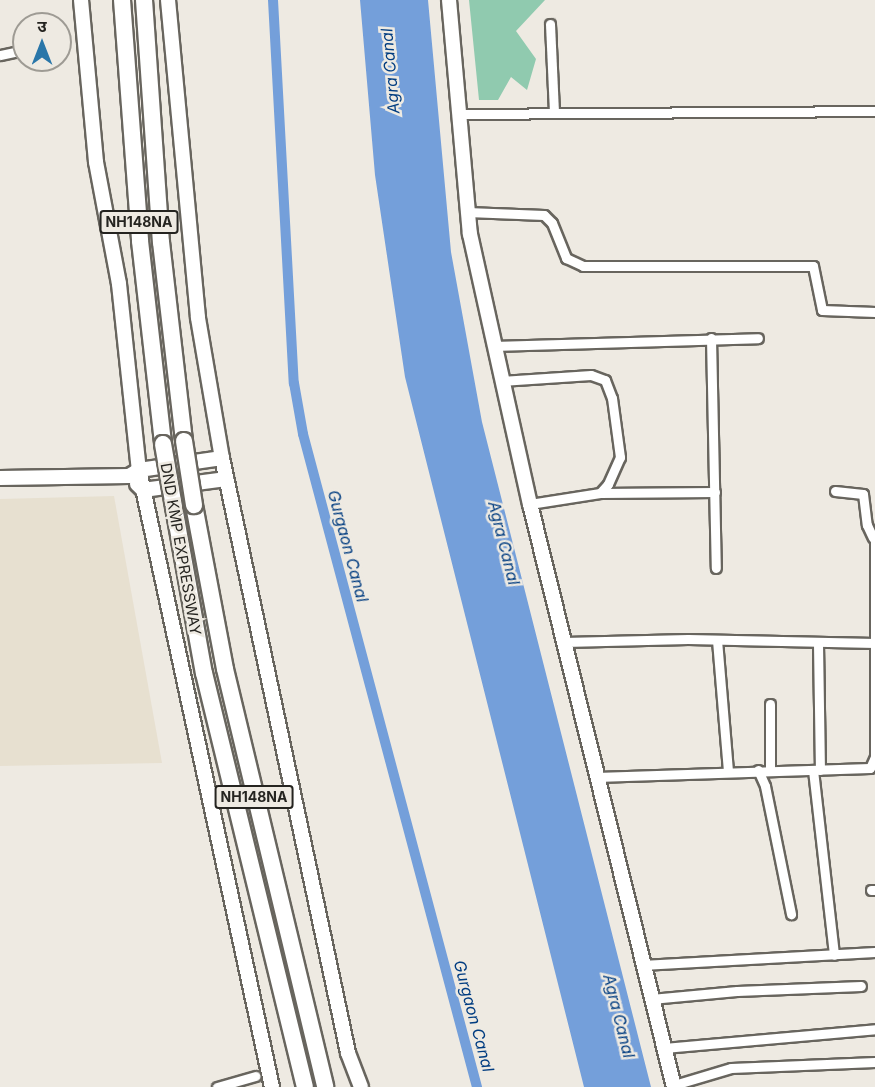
<!DOCTYPE html>
<meta charset="utf-8">
<style>
body{margin:0}
#map{position:relative;width:875px;height:1087px;overflow:hidden;background:#eeeae2;font-family:Inter,"Noto Sans Devanagari",sans-serif}
div>[style]{position:absolute}
.built>*{inset:0;background:#e7e0d0}
.green>*{inset:0;background:#90caaf}
.water>*{inset:0;background:#749fda}
.canal>*{height:10px;margin:-5px;padding:0 5px;transform-origin:5px;border-radius:5px;background:#749fda}
.roads{filter:drop-shadow(2px 0 #68655e) drop-shadow(-2px 0 #68655e) drop-shadow(0 2px #68655e) drop-shadow(0 -2px #68655e)}
.street>*{height:9px;margin:-4.5px;padding:0 4.5px;transform-origin:4.5px;border-radius:4.5px;background:#fff}
.secondary>*{height:14px;margin:-7px;padding:0 7px;transform-origin:7px;border-radius:7px;background:#fff}
.highway>*{height:16px;margin:-8px;padding:0 8px;transform-origin:8px;border-radius:8px;background:#fff}
.bridges{filter:drop-shadow(2px 0 #68655e) drop-shadow(-2px 0 #68655e) drop-shadow(0 2px #68655e) drop-shadow(0 -2px #68655e)}
.highway-bridge>*{height:16px;margin:-8px;padding:0 8px;transform-origin:8px;border-radius:8px;background:#fff}
span{translate:-50% -50%;white-space:nowrap;text-align:center;line-height:1.15;-webkit-text-stroke:5px #eeeae2;paint-order:stroke}
.shield-label span{padding:2px 4px;background:#eeeae2;border:2px solid;border-radius:4px;-webkit-text-stroke-width:0}
.shield-label{font-size:14px;color:#252420;font-weight:700}
.street-label{font-size:15px;color:#252420}
.water-label{font-size:16px;color:#003c80;font-style:italic}
.north{position:absolute;left:12px;top:12px;width:60px;height:60px;box-sizing:border-box;background:#eeeae2;border:2px solid #9e9b94;border-radius:50%;rotate:0deg;font-size:16px;font-weight:700;line-height:24px;text-align:center;color:#252420}
.north::after{content:'';display:block;margin:auto;width:21px;height:27px;background:#2976a9;clip-path:polygon(50% 0,100% 100%,50% 72%,0 100%)}
</style>
<div id="map">
<div class="built">
<div style="clip-path:polygon(114px 496px,162px 763px,0 766px,0 499px)"></div>
</div>
<div class="green">
<div style="clip-path:polygon(469px 0,545px 0,516px 31px,536px 59px,527px 90px,511px 77px,498px 100px,479px 100px)"></div>
</div>
<div class="water">
<div style="clip-path:polygon(360px 0,428px 0,451px 252px,482px 422px,651px 1087px,584px 1087px,405px 377px,375px 175px)"></div>
</div>
<div class="canal">
<div style="left:273px;top:0;width:384px;rotate:86.9deg"></div>
<div style="left:294px;top:383px;width:52px;rotate:80deg"></div>
<div style="left:303px;top:434px;width:676px;rotate:75.08deg"></div>
</div>
<div class="roads">
<div class="street">
<div style="left:550px;top:24px;width:88px;rotate:87.4deg"></div>
<div style="left:0;top:55px;width:25px;rotate:-12deg"></div>
<div style="left:457px;top:114px;width:418px;rotate:-0.4deg"></div>
<div style="left:467px;top:212px;width:77px;rotate:2.2deg"></div>
<div style="left:544px;top:215px;width:11px;rotate:45deg"></div>
<div style="left:552px;top:223px;width:38px;rotate:68deg"></div>
<div style="left:566px;top:258px;width:19px;rotate:25deg"></div>
<div style="left:583px;top:266px;width:230px"></div>
<div style="left:813px;top:266px;width:45px;rotate:78.4deg"></div>
<div style="left:822px;top:310px;width:53px;rotate:2.2deg"></div>
<div style="left:711px;top:338px;width:230px;rotate:88.8deg"></div>
<div style="left:493px;top:346px;width:265px;rotate:-1.7deg"></div>
<div style="left:501px;top:381px;width:90px;rotate:-3.8deg"></div>
<div style="left:591px;top:375px;width:15px;rotate:20deg"></div>
<div style="left:605px;top:380px;width:19px;rotate:69deg"></div>
<div style="left:612px;top:398px;width:60px;rotate:82.3deg"></div>
<div style="left:620px;top:457px;width:30px;rotate:114deg"></div>
<div style="left:608px;top:484px;width:12px;rotate:132deg"></div>
<div style="left:600px;top:493px;width:71px;rotate:171.1deg"></div>
<div style="left:835px;top:491px;width:28px;rotate:6deg"></div>
<div style="left:863px;top:494px;width:31px;rotate:83deg"></div>
<div style="left:867px;top:525px;width:14px;rotate:65deg"></div>
<div style="left:600px;top:493px;width:115px;rotate:-0.5deg"></div>
<div style="left:717px;top:640px;width:131px;rotate:85.2deg"></div>
<div style="left:564px;top:642px;width:124px;rotate:-1.4deg"></div>
<div style="left:688px;top:639px;width:187px;rotate:1.2deg"></div>
<div style="left:818px;top:644px;width:126px;rotate:89.1deg"></div>
<div style="left:770px;top:769px;width:65px;rotate:-90deg"></div>
<div style="left:758px;top:770px;width:17px;rotate:66deg"></div>
<div style="left:765px;top:786px;width:131px;rotate:78.5deg"></div>
<div style="left:813px;top:770px;width:186px;rotate:83.5deg"></div>
<div style="left:596px;top:777px;width:274px;rotate:-1.9deg"></div>
<div style="left:870px;top:768px;width:12px;rotate:-66deg"></div>
<div style="left:875px;top:757px;width:220px;rotate:-90deg"></div>
<div style="left:871px;top:890px;width:4px"></div>
<div style="left:642px;top:965px;width:233px;rotate:-3.2deg"></div>
<div style="left:651px;top:999px;width:86px;rotate:-5.3deg"></div>
<div style="left:737px;top:991px;width:124px;rotate:-2.3deg"></div>
<div style="left:664px;top:1048px;width:212px;rotate:-5.1deg"></div>
<div style="left:674px;top:1085px;width:59px;rotate:-16.6deg"></div>
<div style="left:731px;top:1068px;width:144px;rotate:-2.4deg"></div>
<div style="left:217px;top:1087px;width:40px;rotate:-16deg"></div>
</div>
<div class="secondary">
<div style="left:81px;top:0;width:163px;rotate:84.7deg"></div>
<div style="left:96px;top:162px;width:124px;rotate:79.3deg"></div>
<div style="left:119px;top:284px;width:187px;rotate:83.9deg"></div>
<div style="left:139px;top:470px;width:631px;rotate:77.84deg"></div>
<div style="left:168px;top:0;width:319px;rotate:84.6deg"></div>
<div style="left:198px;top:318px;width:142px;rotate:80.3deg"></div>
<div style="left:222px;top:458px;width:608px;rotate:78.04deg"></div>
<div style="left:348px;top:1053px;width:36px;rotate:69deg"></div>
<div style="left:449px;top:0;width:235px;rotate:84.9deg"></div>
<div style="left:470px;top:234px;width:277px;rotate:77.5deg"></div>
<div style="left:530px;top:504px;width:601px;rotate:76.13deg"></div>
<div style="left:0;top:478px;width:129px;rotate:-0.9deg"></div>
<div style="left:129px;top:476px;width:12px;rotate:-31deg"></div>
<div style="left:139px;top:470px;width:84px;rotate:-8.2deg"></div>
<div style="left:137px;top:484px;width:8px;rotate:45deg"></div>
<div style="left:143px;top:490px;width:84px;rotate:-7.5deg"></div>
</div>
<div class="highway">
<div style="left:122px;top:0;width:242px;rotate:85.7deg"></div>
<div style="left:140px;top:241px;width:204px;rotate:83.5deg"></div>
<div style="left:144px;top:0;width:243px;rotate:86deg"></div>
<div style="left:161px;top:242px;width:200px;rotate:83.4deg"></div>
<div style="left:194px;top:505px;width:167px;rotate:79.3deg"></div>
<div style="left:225px;top:669px;width:430px;rotate:76.5deg"></div>
<div style="left:174px;top:507px;width:169px;rotate:79.8deg"></div>
<div style="left:204px;top:673px;width:426px;rotate:76.3deg"></div>
</div>
</div>
<div class="bridges">
<div class="highway-bridge">
<div style="left:184px;top:441px;width:65px;rotate:81.1deg"></div>
<div style="left:163px;top:444px;width:64px;rotate:80.1deg"></div>
</div>
</div>
<div class="shield-label">
<span style="left:139px;top:222px">NH148NA</span>
<span style="left:254px;top:797px">NH148NA</span>
</div>
<div class="street-label">
<span style="left:181px;top:549px;rotate:80deg">DND KMP EXPRESSWAY</span>
</div>
<div class="water-label">
<span style="left:390px;top:71px;rotate:-95deg">Agra Canal</span>
<span style="left:504px;top:543px;rotate:76deg">Agra Canal</span>
<span style="left:348px;top:546px;rotate:75deg">Gurgaon Canal</span>
<span style="left:474px;top:1016px;rotate:75deg">Gurgaon Canal</span>
<span style="left:619px;top:1016px;rotate:76deg">Agra Canal</span>
</div>
<div class="north">उ</div>
</div>
